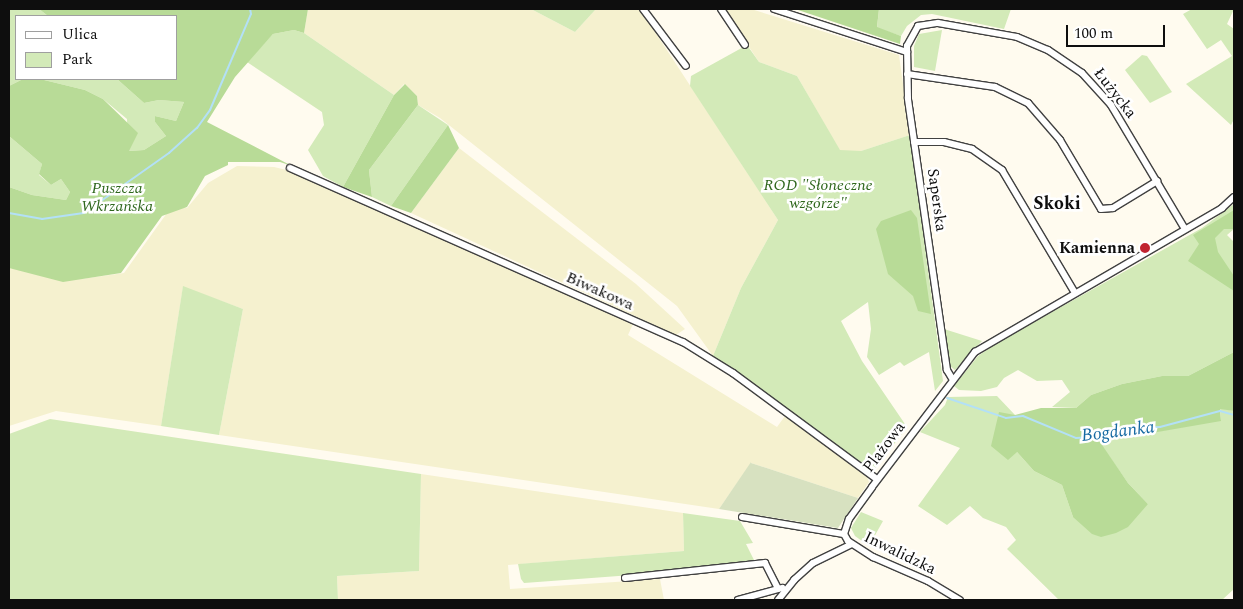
<!DOCTYPE html>
<meta charset="utf-8">
<style>
body{margin:0}
#map{position:relative;width:1243px;height:609px;overflow:hidden;background:#fffbef;font-family:Spectral,serif}
div>[style]{position:absolute}
.farmland>*{inset:0;background:#f5f1cf}
.green>*{inset:0;background:#d3eab8}
.forest>*{inset:0;background:#b8db97}
.cemetery>*{inset:0;background:#d7e1c0}
.stream>*{height:2px;margin:-1px;padding:0 1px;transform-origin:1px;border-radius:1px;background:#b3e0f7}
.roads{filter:drop-shadow(1px 0 #414141) drop-shadow(-1px 0 #414141) drop-shadow(0 1px #414141) drop-shadow(0 -1px #414141)}
.minor>*{height:6px;margin:-3px;padding:0 3px;transform-origin:3px;border-radius:3px;background:#fff}
.dots>*{width:14px;height:14px;translate:-50% -50%;box-sizing:border-box;border:2px solid #fff;border-radius:50%}
span{translate:-50% -50%;white-space:nowrap;text-align:center;line-height:1.15;-webkit-text-stroke:5px #fff;paint-order:stroke}
.street-label{font-size:16px;color:#0e0e0e}
.park-label{font-size:16px;color:#2f671d;font-style:italic}
.poi-label{font-size:16px;color:#0e0e0e;font-weight:700}
.right{translate:-100% -50%;text-align:right}
.neighbourhood-label{font-size:18px;color:#0e0e0e;font-weight:700}
.water-label{font-size:18px;color:#1569a2;font-style:italic}
.frame{position:absolute;inset:0;border:10px solid #0e0e0e;pointer-events:none}
.legend{position:absolute;left:15px;top:15px;width:162px;height:65px;box-sizing:border-box;background:#fff;border:1px solid #9f9f9f;margin:0;padding:6px 9px;list-style:none;font-size:15px;color:#0e0e0e}
.legend li{display:flex;align-items:center;gap:10px;height:25px}
.legend b{width:25px;border:1px solid #9f9f9f}
.scale{position:absolute;left:1066px;top:25px;width:99px;height:22px;box-sizing:border-box;border:2px solid #0e0e0e;border-top:0;padding-left:6px;font-size:15px;line-height:18px;white-space:nowrap;color:#0e0e0e;-webkit-text-stroke:4px #fff;paint-order:stroke}
</style>
<div id="map">
<div class="farmland">
<div style="clip-path:polygon(308px 9px,531px 9px,575px 32px,596px 9px,640px 9px,778px 220px,741px 288px,713px 356px,677px 306px,440px 118px,418px 105px,417px 96px,404px 84px,394px 95px,304px 33px)"></div>
<div style="clip-path:polygon(724px 9px,751px 9px,899px 55px,910px 135px,861px 151px,840px 151px,797px 76px,759px 62px)"></div>
<div style="clip-path:polygon(459px 148px,636px 284px,685px 329px,676px 335px,411px 213px)"></div>
<div style="clip-path:polygon(237px 166px,274px 167px,295px 172px,625px 319px,633px 324px,628px 335px,777px 427px,785px 416px,867px 477px,869px 482px,858px 498px,751px 463px,719px 509px,219px 435px,243px 309px,183px 287px,161px 426px,56px 411px,9px 426px,9px 268px,81px 279px,124px 273px,172px 206px,187px 208px,208px 183px)"></div>
<div style="clip-path:polygon(421px 474px,683px 513px,684px 551px,508px 565px,510px 589px,660px 579px,664px 600px,338px 600px,337px 576px,419px 571px)"></div>
</div>
<div class="green">
<div style="clip-path:polygon(9px 9px,39px 9px,48px 16px,16px 16px,16px 79px,23px 79px,9px 86px)"></div>
<div style="clip-path:polygon(531px 9px,596px 9px,575px 32px)"></div>
<div style="clip-path:polygon(879px 9px,1011px 9px,1004px 29px,932px 14px,921px 15px,907px 26px,901px 36px,877px 28px)"></div>
<div style="clip-path:polygon(1192px 9px,1234px 9px,1227px 24px,1234px 29px,1234px 119px,1231px 125px,1186px 84px,1232px 56px,1221px 40px,1207px 49px,1183px 14px)"></div>
<div style="clip-path:polygon(294px 30px,304px 33px,394px 95px,343px 187px,323px 176px,308px 150px,324px 125px,322px 112px,247px 62px,273px 34px)"></div>
<div style="clip-path:polygon(942px 30px,935px 71px,914px 67px,914px 46px,919px 34px)"></div>
<div style="clip-path:polygon(747px 45px,759px 62px,797px 76px,840px 150px,861px 151px,910px 135px,943px 381px,935px 391px,929px 352px,904px 366px,900px 362px,879px 375px,867px 357px,871px 329px,868px 302px,841px 321px,862px 361px,907px 427px,873px 472px,713px 356px,741px 288px,778px 220px,690px 86px,691px 76px)"></div>
<div style="clip-path:polygon(1142px 55px,1147px 56px,1172px 92px,1150px 103px,1125px 70px)"></div>
<div style="clip-path:polygon(40px 79px,117px 79px,144px 103px,159px 100px,184px 102px,176px 121px,155px 116px,155px 122px,166px 136px,144px 150px,128px 151px,127px 119px,103px 99px,85px 90px)"></div>
<div style="clip-path:polygon(418px 105px,448px 125px,391px 206px,372px 197px,369px 170px)"></div>
<div style="clip-path:polygon(9px 136px,42px 164px,39px 175px,51px 185px,61px 179px,70px 192px,66px 200px,32px 195px,9px 187px)"></div>
<div style="clip-path:polygon(1234px 204px,1234px 229px,1227px 235px,1234px 242px,1234px 352px,1188px 376px,1162px 376px,1122px 384px,1091px 395px,1076px 408px,1052px 407px,1070px 392px,1062px 380px,1037px 381px,1018px 370px,1004px 378px,997px 387px,981px 391px,959px 390px,954px 386px,978px 356px,997px 343px,1202px 228px)"></div>
<div style="clip-path:polygon(183px 286px,243px 309px,219px 435px,161px 426px)"></div>
<div style="clip-path:polygon(944px 329px,982px 341px,955px 370px,950px 366px)"></div>
<div style="clip-path:polygon(997px 396px,1015px 415px,1017px 452px,1034px 471px,1062px 485px,1073px 517px,1148px 504px,1128px 483px,1099px 442px,1221px 420px,1220px 408px,1234px 411px,1234px 589px,1222px 600px,1059px 600px,1007px 549px,1016px 540px,1006px 527px,983px 518px,970px 506px,947px 525px,918px 506px,960px 448px,920px 432px,945px 405px,948px 397px)"></div>
<div style="clip-path:polygon(50px 419px,421px 474px,419px 571px,337px 576px,338px 600px,9px 600px,9px 434px)"></div>
<div style="clip-path:polygon(861px 512px,883px 521px,869px 546px,855px 536px,851px 528px)"></div>
<div style="clip-path:polygon(683px 513px,740px 521px,753px 543px,746px 544px,755px 562px,659px 573px,524px 583px,521px 579px,518px 564px,684px 551px)"></div>
</div>
<div class="forest">
<div style="clip-path:polygon(39px 9px,308px 9px,304px 33px,294px 30px,273px 34px,235px 77px,207px 122px,292px 166px,280px 162px,228px 162px,228px 165px,205px 176px,187px 207px,162px 216px,121px 273px,63px 282px,9px 268px,9px 187px,32px 195px,66px 200px,70px 192px,61px 179px,51px 185px,39px 174px,42px 164px,9px 136px,9px 86px,23px 79px,40px 79px,85px 90px,103px 99px,138px 133px,129px 151px,144px 150px,166px 136px,155px 122px,155px 116px,176px 121px,184px 102px,159px 100px,144px 103px,117px 79px,176px 79px,176px 16px,48px 16px)"></div>
<div style="clip-path:polygon(795px 9px,879px 9px,877px 27px,901px 36px,900px 44px)"></div>
<div style="clip-path:polygon(405px 84px,417px 96px,418px 105px,369px 170px,372px 197px,343px 187px,394px 95px)"></div>
<div style="clip-path:polygon(448px 125px,459px 148px,411px 213px,391px 206px)"></div>
<div style="clip-path:polygon(911px 210px,917px 218px,931px 314px,918px 311px,913px 296px,888px 274px,876px 229px,881px 221px)"></div>
<div style="clip-path:polygon(1234px 210px,1234px 229px,1224px 229px,1215px 238px,1218px 252px,1234px 276px,1234px 291px,1188px 261px,1199px 244px,1193px 235px)"></div>
<div style="clip-path:polygon(1234px 352px,1234px 411px,1220px 409px,1221px 421px,1100px 442px,1128px 483px,1148px 504px,1128px 527px,1116px 533px,1101px 537px,1092px 534px,1073px 517px,1062px 485px,1034px 471px,1017px 452px,1008px 460px,991px 446px,999px 412px,1015px 415px,1041px 408px,1076px 408px,1091px 395px,1122px 384px,1162px 376px,1188px 376px)"></div>
</div>
<div class="cemetery">
<div style="clip-path:polygon(751px 462px,751px 463px,858px 498px,838px 528px,719px 509px)"></div>
</div>
<div class="stream">
<div style="left:9px;top:213px;width:34px;rotate:10deg"></div>
<div style="left:42px;top:219px;width:42px;rotate:-8.1deg"></div>
<div style="left:84px;top:213px;width:104px;rotate:-35.2deg"></div>
<div style="left:169px;top:153px;width:38px;rotate:-42deg"></div>
<div style="left:197px;top:128px;width:22px;rotate:-54deg"></div>
<div style="left:210px;top:110px;width:104px;rotate:-66.9deg"></div>
<div style="left:251px;top:14px;width:5px;rotate:-101deg"></div>
<div style="left:947px;top:398px;width:62px;rotate:18.7deg"></div>
<div style="left:1006px;top:418px;width:17px;rotate:-7deg"></div>
<div style="left:1023px;top:416px;width:57px;rotate:22.5deg"></div>
<div style="left:1076px;top:438px;width:17px;rotate:-3deg"></div>
<div style="left:1093px;top:437px;width:24px;rotate:-19deg"></div>
<div style="left:1116px;top:429px;width:44px;rotate:-2.6deg"></div>
<div style="left:1160px;top:427px;width:62px;rotate:-14.9deg"></div>
<div style="left:1220px;top:411px;width:15px;rotate:16deg"></div>
</div>
<div class="roads">
<div class="minor">
<div style="left:643px;top:9px;width:71px;rotate:53deg"></div>
<div style="left:721px;top:9px;width:43px;rotate:56.3deg"></div>
<div style="left:774px;top:9px;width:140px;rotate:17.9deg"></div>
<div style="left:907px;top:74px;width:89px;rotate:8.4deg"></div>
<div style="left:995px;top:87px;width:37px;rotate:26deg"></div>
<div style="left:1028px;top:103px;width:49px;rotate:49.1deg"></div>
<div style="left:1060px;top:140px;width:80px;rotate:59.3deg"></div>
<div style="left:1101px;top:209px;width:12px;rotate:-5deg"></div>
<div style="left:1113px;top:208px;width:52px;rotate:-31.5deg"></div>
<div style="left:914px;top:142px;width:30px"></div>
<div style="left:944px;top:142px;width:29px;rotate:14deg"></div>
<div style="left:972px;top:149px;width:37px;rotate:35deg"></div>
<div style="left:1002px;top:170px;width:143px;rotate:59.3deg"></div>
<div style="left:290px;top:168px;width:430px;rotate:23.9deg"></div>
<div style="left:683px;top:342px;width:59px;rotate:31.8deg"></div>
<div style="left:733px;top:373px;width:179px;rotate:36.4deg"></div>
<div style="left:953px;top:380px;width:12px;rotate:-121deg"></div>
<div style="left:947px;top:370px;width:275px;rotate:-98.2deg"></div>
<div style="left:908px;top:98px;width:52px;rotate:-91.1deg"></div>
<div style="left:907px;top:46px;width:23px;rotate:-61deg"></div>
<div style="left:918px;top:26px;width:20px;rotate:-9deg"></div>
<div style="left:938px;top:23px;width:80px;rotate:10deg"></div>
<div style="left:1017px;top:37px;width:34px;rotate:23deg"></div>
<div style="left:1048px;top:50px;width:41px;rotate:34.1deg"></div>
<div style="left:1082px;top:73px;width:43px;rotate:47.8deg"></div>
<div style="left:1111px;top:105px;width:144px;rotate:59.2deg"></div>
<div style="left:742px;top:517px;width:103px;rotate:9.5deg"></div>
<div style="left:844px;top:534px;width:16px;rotate:-72deg"></div>
<div style="left:849px;top:519px;width:39px;rotate:-54deg"></div>
<div style="left:872px;top:487px;width:170px;rotate:-52.7deg"></div>
<div style="left:975px;top:352px;width:286px;rotate:-30.2deg"></div>
<div style="left:1222px;top:208px;width:16px;rotate:-43deg"></div>
<div style="left:844px;top:534px;width:8px;rotate:60deg"></div>
<div style="left:848px;top:541px;width:30px;rotate:33deg"></div>
<div style="left:873px;top:557px;width:60px;rotate:23.6deg"></div>
<div style="left:928px;top:581px;width:37px;rotate:31deg"></div>
<div style="left:625px;top:578px;width:141px;rotate:-6.1deg"></div>
<div style="left:765px;top:563px;width:29px;rotate:63deg"></div>
<div style="left:738px;top:600px;width:46px;rotate:-15.3deg"></div>
<div style="left:778px;top:600px;width:26px;rotate:-51deg"></div>
<div style="left:794px;top:580px;width:25px;rotate:-42deg"></div>
<div style="left:813px;top:563px;width:43px;rotate:-26deg"></div>
</div>
</div>
<div class="dots">
<div style="left:1145px;top:248px;background:#c12430"></div>
</div>
<div class="street-label">
<span style="left:1115px;top:93px;rotate:52deg">Łużycka</span>
<span style="left:937px;top:200px;rotate:82deg">Saperska</span>
<span style="left:600px;top:291px;rotate:24deg">Biwakowa</span>
<span style="left:884px;top:447px;rotate:-53deg">Plażowa</span>
<span style="left:900px;top:553px;rotate:26deg">Inwalidzka</span>
</div>
<div class="park-label">
<span style="left:818px;top:194px">ROD "Słoneczne<br>wzgórze"</span>
<span style="left:117px;top:197px">Puszcza<br>Wkrzańska</span>
</div>
<div class="poi-label">
<span class="right" style="left:1135px;top:248px">Kamienna</span>
</div>
<div class="neighbourhood-label">
<span style="left:1057px;top:204px">Skoki</span>
</div>
<div class="water-label">
<span style="left:1118px;top:432px;rotate:-7deg">Bogdanka</span>
</div>
<div class="frame"></div>
<ul class="legend">
<li><b style="height:6px;background:#fff"></b>Ulica</li>
<li><b style="height:14px;background:#d3eab8"></b>Park</li>
</ul>
<div class="scale">100 m</div>
</div>
